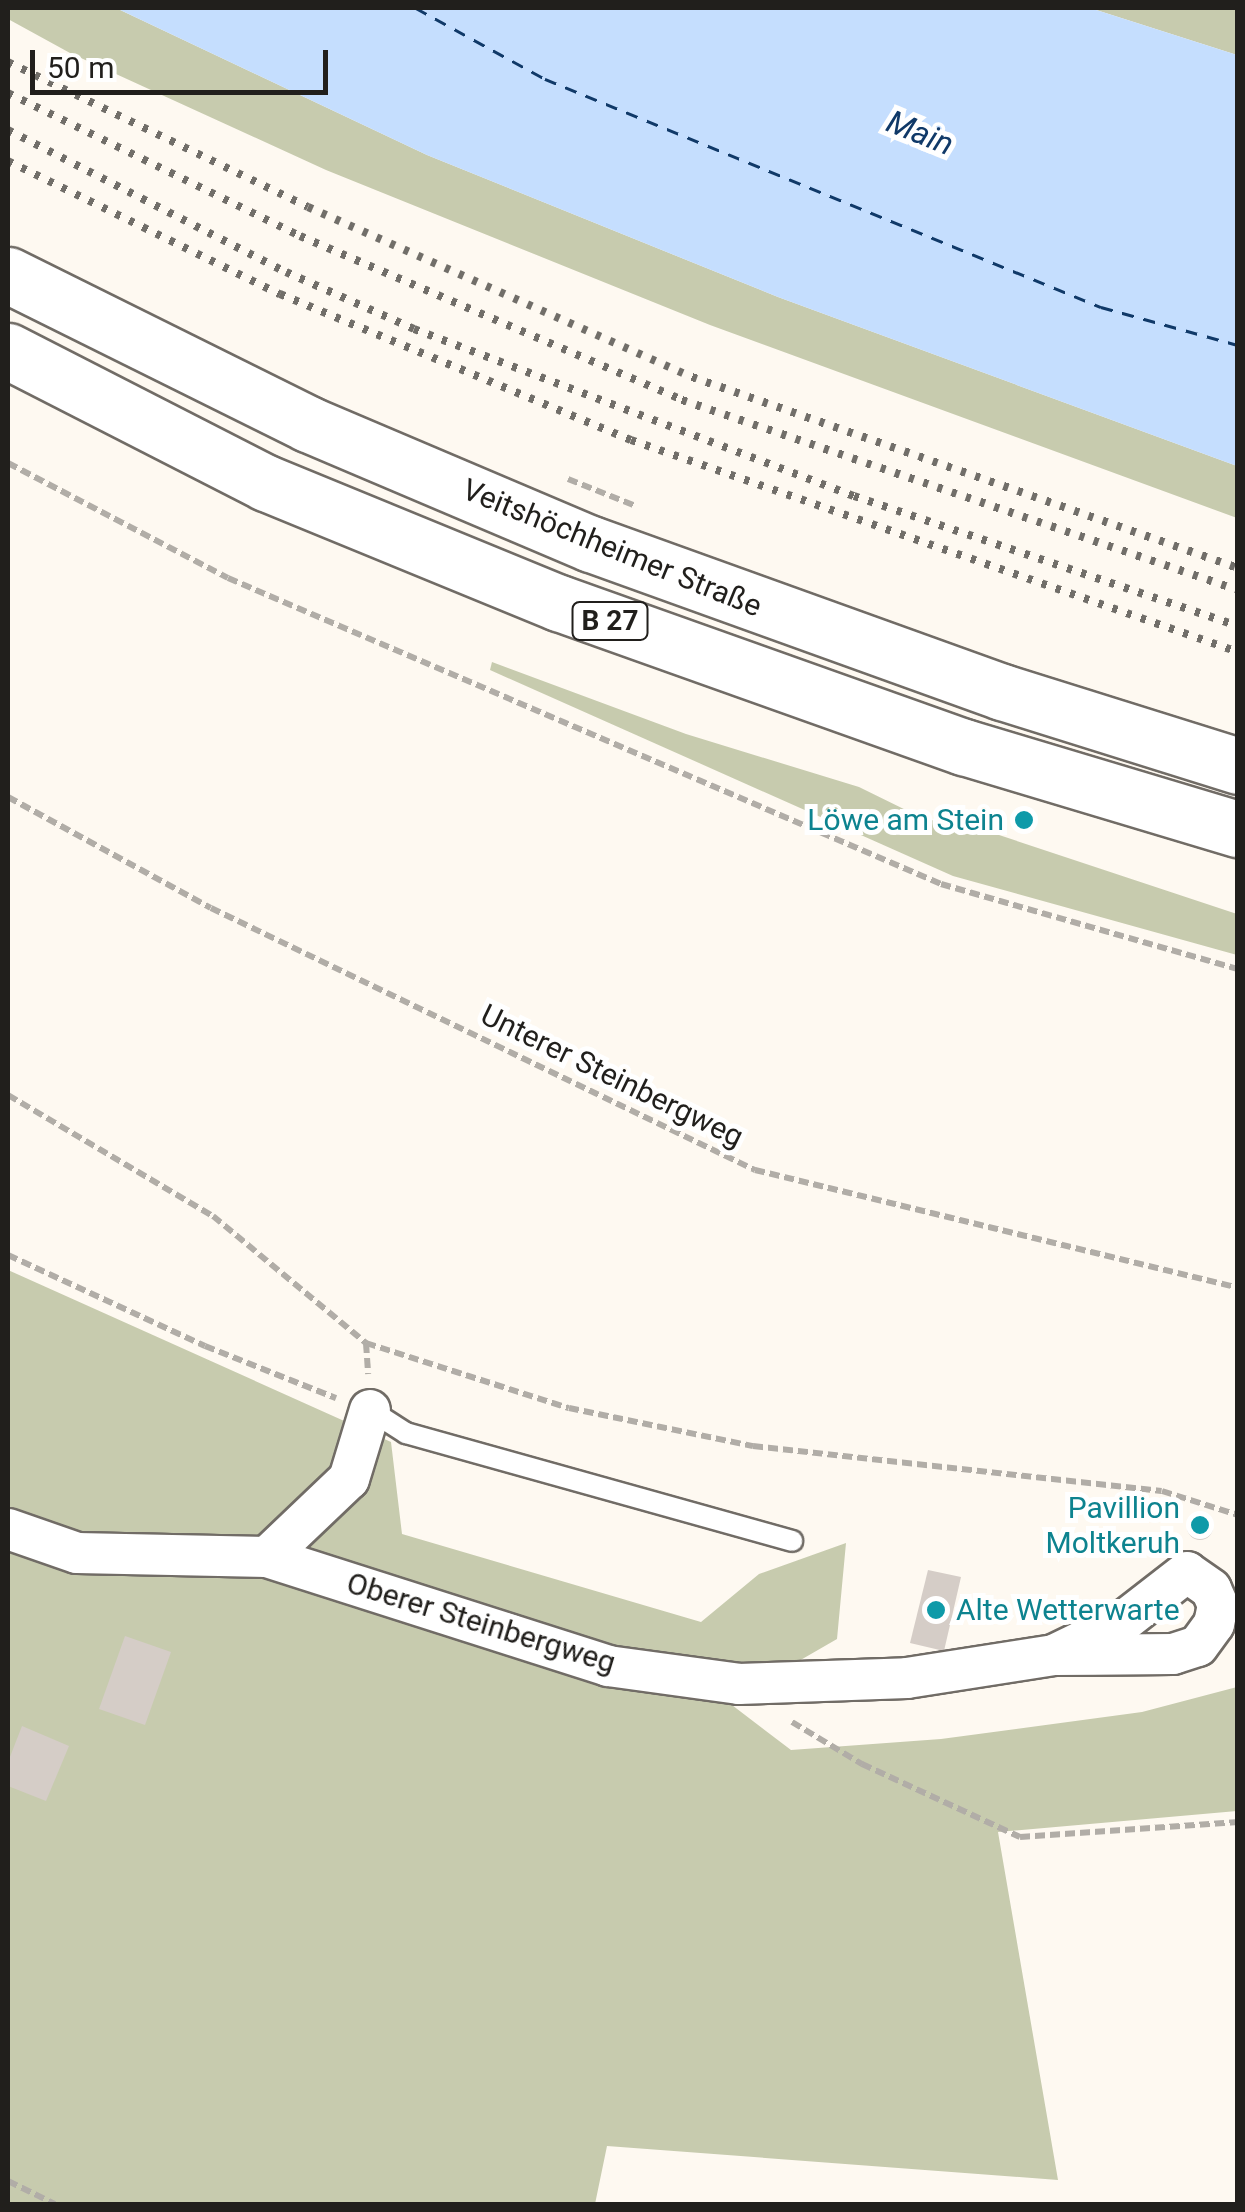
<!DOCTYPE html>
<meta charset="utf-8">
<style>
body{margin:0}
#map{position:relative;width:1245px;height:2212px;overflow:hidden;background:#fef9f1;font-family:Roboto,sans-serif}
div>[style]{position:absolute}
.green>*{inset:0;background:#c7cbae}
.water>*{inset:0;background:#c5defe}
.ferry>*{height:2.5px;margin-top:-1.25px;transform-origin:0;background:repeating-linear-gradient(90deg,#103968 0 12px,transparent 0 22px)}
.building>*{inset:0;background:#d5cdc7}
.round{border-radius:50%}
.path>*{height:6px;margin-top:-3px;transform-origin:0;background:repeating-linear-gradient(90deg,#b1ada7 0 10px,transparent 0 15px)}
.roads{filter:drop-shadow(2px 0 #716c66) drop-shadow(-2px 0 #716c66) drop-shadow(0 2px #716c66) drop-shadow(0 -2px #716c66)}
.lane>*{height:20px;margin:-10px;padding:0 10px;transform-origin:10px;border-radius:10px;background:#fff}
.street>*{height:40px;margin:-20px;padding:0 20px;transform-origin:20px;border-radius:20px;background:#fff}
.highway>*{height:55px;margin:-27.5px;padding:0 27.5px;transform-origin:27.5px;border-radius:27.5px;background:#fff}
.rail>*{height:8px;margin-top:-4px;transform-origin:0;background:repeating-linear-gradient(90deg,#716e69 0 5px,transparent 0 15px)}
.dots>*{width:28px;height:28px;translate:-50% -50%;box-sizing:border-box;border:5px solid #fff;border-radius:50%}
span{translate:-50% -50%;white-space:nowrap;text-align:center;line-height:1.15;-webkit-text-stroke:10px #fff;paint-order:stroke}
.shield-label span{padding:2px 8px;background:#fff;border:2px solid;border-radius:8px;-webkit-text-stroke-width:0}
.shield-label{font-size:28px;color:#211f1c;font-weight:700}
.street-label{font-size:30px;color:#211f1c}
.culture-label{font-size:30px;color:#0d838f}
.right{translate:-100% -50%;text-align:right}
.left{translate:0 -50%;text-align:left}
.water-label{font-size:32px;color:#103968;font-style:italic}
.frame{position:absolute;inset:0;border:10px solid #211f1c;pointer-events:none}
.scale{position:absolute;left:30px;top:50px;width:298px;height:45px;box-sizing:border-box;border:5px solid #211f1c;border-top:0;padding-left:12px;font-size:30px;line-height:35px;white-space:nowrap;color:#211f1c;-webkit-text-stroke:8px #fff;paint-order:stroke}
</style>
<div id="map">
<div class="green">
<div style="clip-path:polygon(8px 8px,116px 8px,427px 155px,778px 297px,1237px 466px,1237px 518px,710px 325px,326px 170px,70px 53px,8px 19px)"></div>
<div style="clip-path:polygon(1090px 8px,1237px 8px,1237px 55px)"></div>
<div style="clip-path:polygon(492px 662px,686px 734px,859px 787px,916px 815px,976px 834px,990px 832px,1237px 914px,1237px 955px,953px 876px,490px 670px)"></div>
<div style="clip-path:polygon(8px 1270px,391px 1442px,402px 1534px,701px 1622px,759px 1574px,846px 1543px,837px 1639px,728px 1702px,791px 1750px,941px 1739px,1142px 1712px,1237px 1687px,1237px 1811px,998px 1832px,1058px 2180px,607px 2146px,595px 2204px,8px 2204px)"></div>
</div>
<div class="water">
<div style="clip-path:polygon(116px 8px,1090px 8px,1237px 55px,1237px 466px,778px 297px,427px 155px)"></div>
</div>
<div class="ferry">
<div style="left:416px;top:8px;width:147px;rotate:28.8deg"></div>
<div style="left:545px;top:79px;width:601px;rotate:22.3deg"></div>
<div style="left:1101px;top:307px;width:142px;rotate:15.5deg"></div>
</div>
<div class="building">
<div class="round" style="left:1187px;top:1514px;width:26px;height:26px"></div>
<div style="clip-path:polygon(928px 1570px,961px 1577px,944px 1651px,910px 1643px)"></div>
<div style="clip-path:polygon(125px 1636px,171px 1652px,145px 1725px,99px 1709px)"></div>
<div style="clip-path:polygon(22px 1726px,69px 1746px,46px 1801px,8px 1786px,8px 1762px)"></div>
</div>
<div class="path">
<div style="left:8px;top:463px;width:248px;rotate:27.6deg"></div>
<div style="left:228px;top:578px;width:776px;rotate:23.23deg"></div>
<div style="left:941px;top:884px;width:309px;rotate:16deg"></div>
<div style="left:568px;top:479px;width:73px;rotate:21.7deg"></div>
<div style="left:8px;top:797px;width:231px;rotate:28.7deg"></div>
<div style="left:211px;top:908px;width:604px;rotate:25.72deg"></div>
<div style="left:755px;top:1170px;width:497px;rotate:13.7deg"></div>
<div style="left:8px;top:1095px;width:238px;rotate:30.6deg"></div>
<div style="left:213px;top:1216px;width:199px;rotate:39.7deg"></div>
<div style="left:366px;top:1343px;width:213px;rotate:17.8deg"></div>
<div style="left:569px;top:1408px;width:188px;rotate:11.7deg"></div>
<div style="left:753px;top:1446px;width:411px;rotate:6.3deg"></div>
<div style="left:1162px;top:1491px;width:80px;rotate:17.5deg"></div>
<div style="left:8px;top:1255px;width:217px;rotate:24.8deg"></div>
<div style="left:205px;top:1346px;width:141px;rotate:21.7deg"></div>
<div style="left:366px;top:1343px;width:31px;rotate:86deg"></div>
<div style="left:792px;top:1722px;width:82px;rotate:31deg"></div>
<div style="left:862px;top:1764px;width:174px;rotate:24.8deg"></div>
<div style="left:1020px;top:1837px;width:219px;rotate:-3.9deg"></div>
<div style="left:8px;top:2181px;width:52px;rotate:26.1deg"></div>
</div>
<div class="roads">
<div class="lane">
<div style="left:370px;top:1410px;width:43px;rotate:32.6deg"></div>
<div style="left:406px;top:1433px;width:401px;rotate:15.6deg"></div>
</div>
<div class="street">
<div style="left:8px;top:1529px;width:73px;rotate:19.2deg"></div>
<div style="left:77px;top:1553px;width:190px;rotate:1.2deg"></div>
<div style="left:267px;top:1557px;width:358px;rotate:17.7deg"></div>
<div style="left:608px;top:1666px;width:132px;rotate:7.8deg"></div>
<div style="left:739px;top:1684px;width:168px;rotate:-2deg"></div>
<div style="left:907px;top:1678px;width:149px;rotate:-8.9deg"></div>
<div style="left:1054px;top:1655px;width:119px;rotate:-0.5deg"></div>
<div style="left:1173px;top:1654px;width:26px;rotate:-18deg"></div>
<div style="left:1198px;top:1646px;width:27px;rotate:-54deg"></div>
<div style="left:1214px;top:1624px;width:19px;rotate:-78deg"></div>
<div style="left:1218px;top:1605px;width:17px;rotate:-114deg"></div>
<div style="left:1211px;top:1589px;width:29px;rotate:-145deg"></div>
<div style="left:1187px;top:1572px;width:80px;rotate:142.1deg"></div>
<div style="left:1124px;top:1621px;width:78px;rotate:154.1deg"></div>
<div style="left:267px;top:1557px;width:113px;rotate:-43.6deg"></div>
<div style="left:349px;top:1479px;width:72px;rotate:-73.1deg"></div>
</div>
<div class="highway">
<div style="left:8px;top:275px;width:335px;rotate:26.4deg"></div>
<div style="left:308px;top:424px;width:307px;rotate:23deg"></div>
<div style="left:591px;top:544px;width:437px;rotate:19.8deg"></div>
<div style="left:1002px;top:692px;width:247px;rotate:17.4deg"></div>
<div style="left:8px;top:351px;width:290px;rotate:27.1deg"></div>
<div style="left:266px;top:483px;width:317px;rotate:22.3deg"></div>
<div style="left:559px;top:603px;width:430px;rotate:19.6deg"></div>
<div style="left:964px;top:747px;width:286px;rotate:16.7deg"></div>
</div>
</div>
<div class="rail">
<div style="left:8px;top:62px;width:333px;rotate:25.8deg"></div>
<div style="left:308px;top:207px;width:420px;rotate:23.9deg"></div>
<div style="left:692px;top:377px;width:578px;rotate:19.28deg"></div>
<div style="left:8px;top:93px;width:325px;rotate:26.1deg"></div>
<div style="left:300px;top:236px;width:416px;rotate:23.2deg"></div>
<div style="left:682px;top:400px;width:588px;rotate:18.87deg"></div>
<div style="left:8px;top:130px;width:312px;rotate:27.1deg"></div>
<div style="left:286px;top:272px;width:140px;rotate:24deg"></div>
<div style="left:414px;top:329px;width:471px;rotate:20.8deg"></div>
<div style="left:854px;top:496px;width:405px;rotate:18.7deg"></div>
<div style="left:8px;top:161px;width:303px;rotate:26.1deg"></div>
<div style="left:280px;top:294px;width:380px;rotate:22.6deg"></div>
<div style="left:631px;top:440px;width:643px;rotate:19.25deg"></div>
</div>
<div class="dots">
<div style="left:1024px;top:820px;background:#0f9aa8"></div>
<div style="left:1200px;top:1525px;background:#0f9aa8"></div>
<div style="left:936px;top:1610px;background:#0f9aa8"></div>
</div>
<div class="shield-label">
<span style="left:610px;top:621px">B 27</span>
</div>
<div class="street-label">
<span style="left:612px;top:548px;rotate:22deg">Veitshöchheimer Straße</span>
<span style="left:612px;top:1076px;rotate:26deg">Unterer Steinbergweg</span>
<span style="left:481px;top:1623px;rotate:17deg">Oberer Steinbergweg</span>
</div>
<div class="culture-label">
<span class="right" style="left:1004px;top:820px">Löwe am Stein</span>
<span class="right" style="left:1180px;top:1525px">Pavillion<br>Moltkeruh</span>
<span class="left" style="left:956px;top:1610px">Alte Wetterwarte</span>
</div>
<div class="water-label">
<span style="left:920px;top:133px;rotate:22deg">Main</span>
</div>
<div class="frame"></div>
<div class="scale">50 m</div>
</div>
